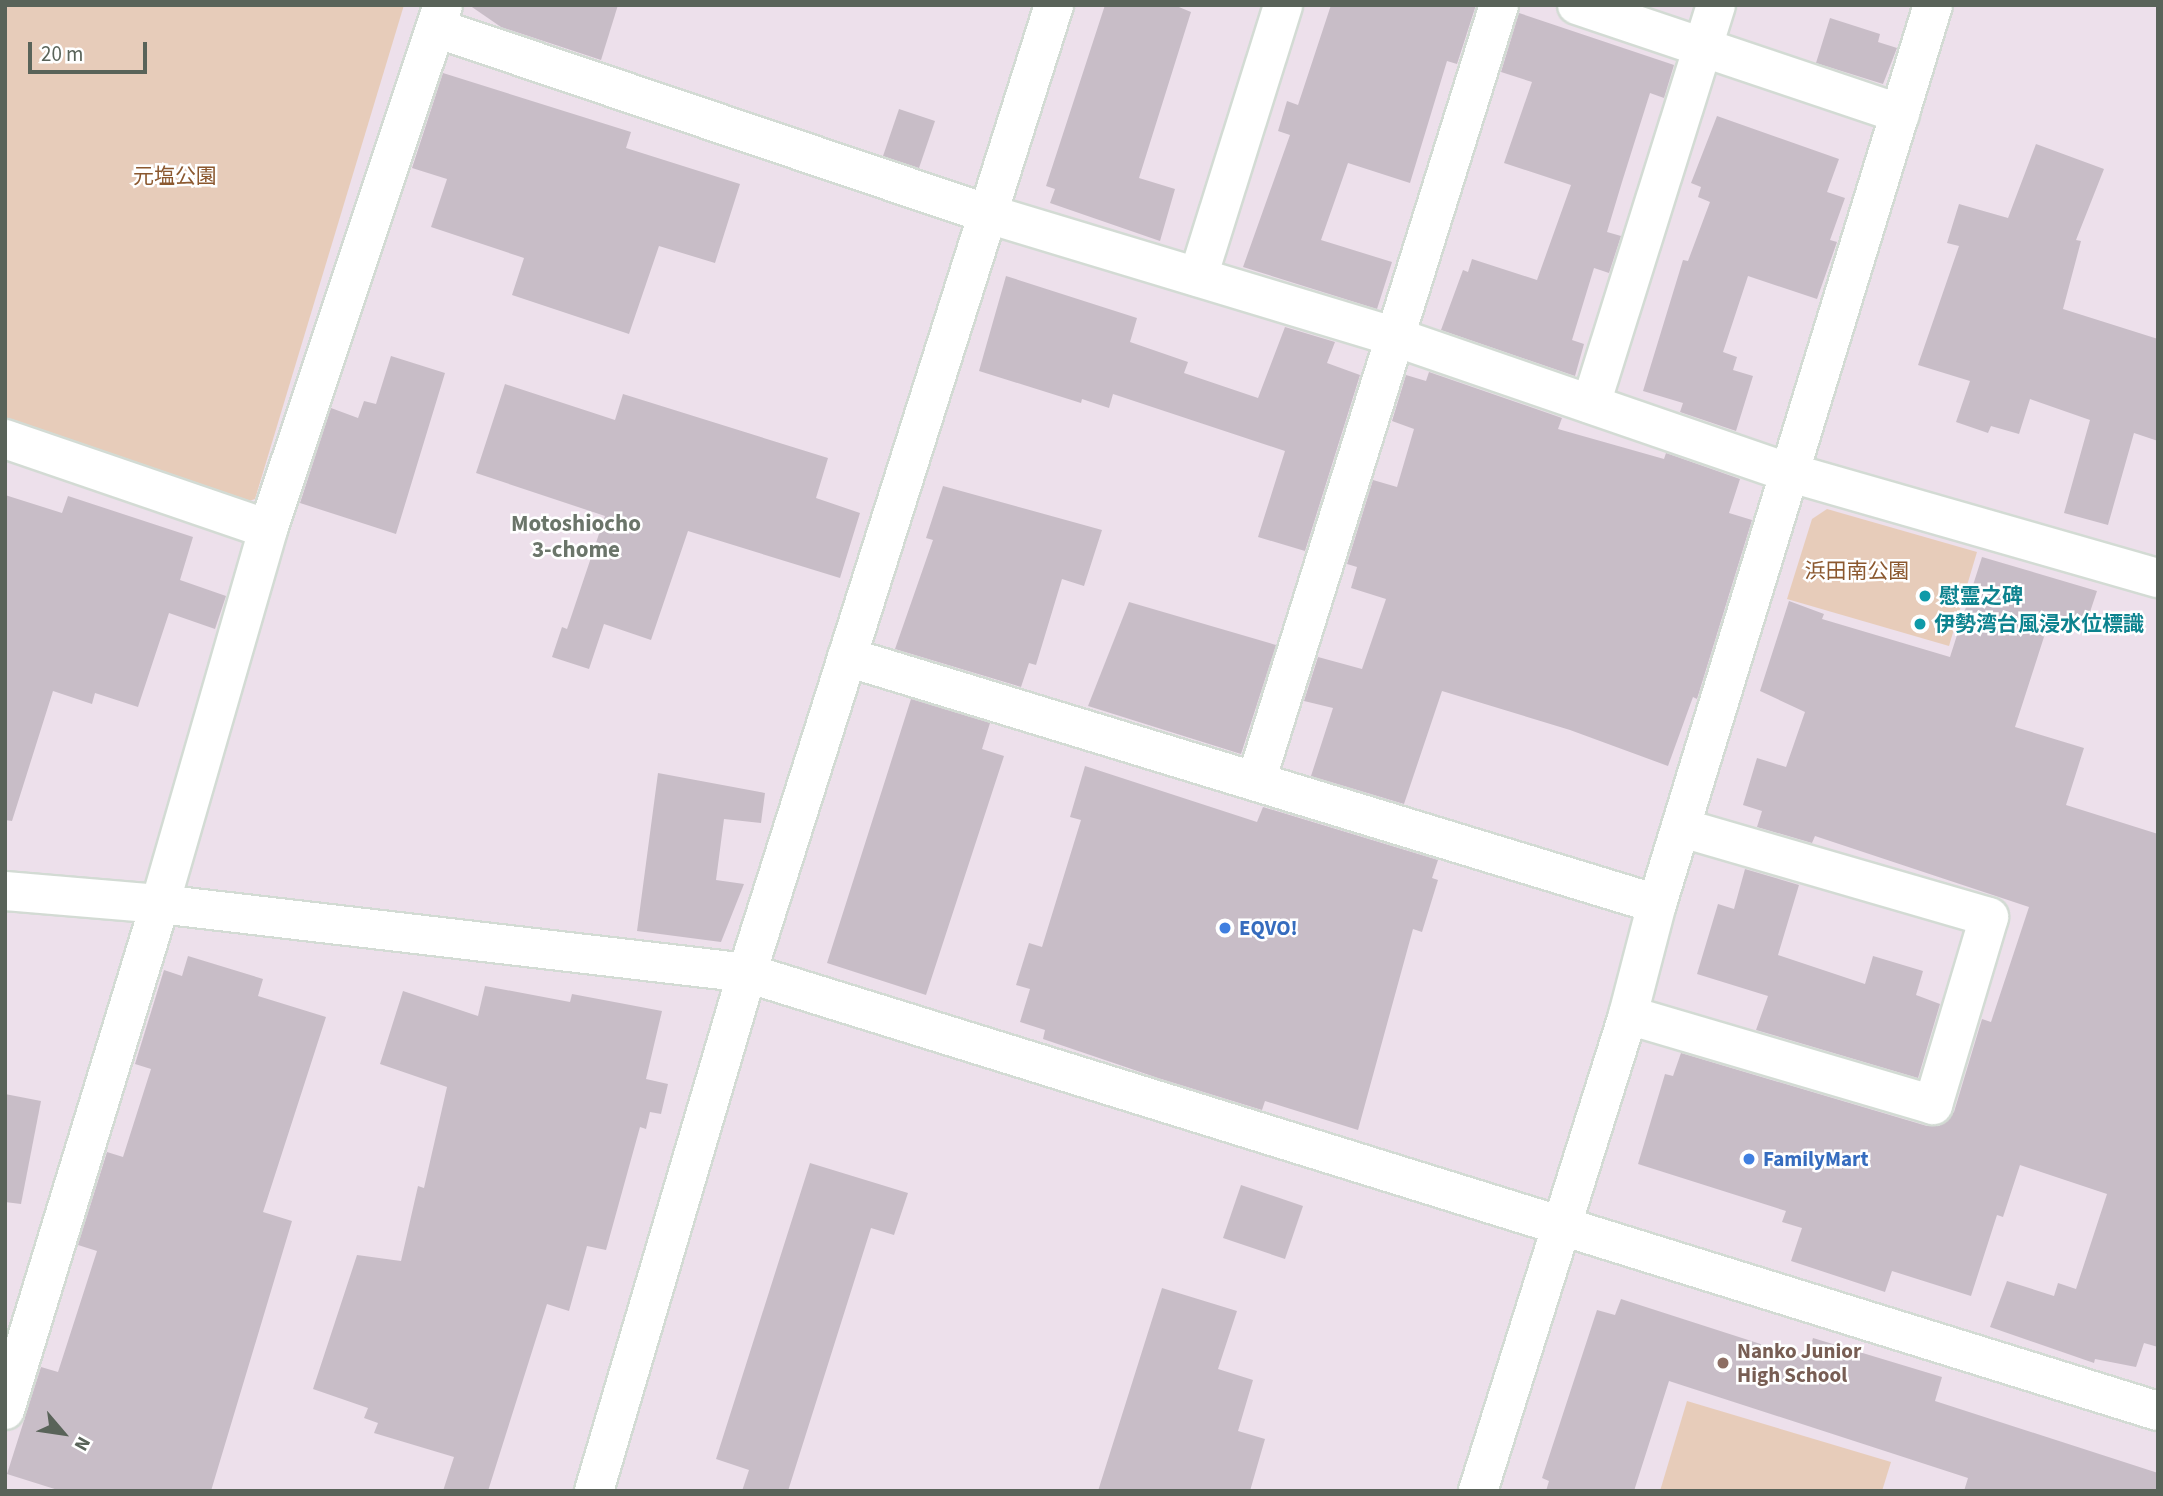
<!DOCTYPE html>
<meta charset="utf-8">
<style>
body{margin:0}
#map{position:relative;width:2163px;height:1496px;overflow:hidden;background:#ede0eb;font-family:"Source Sans 3","Noto Sans JP",sans-serif}
div>[style]{position:absolute}
.green>*{inset:0;background:#e7ccba}
.building>*{inset:0;background:#c8bdc7}
.roads{filter:drop-shadow(2px 0 #d3dbd4) drop-shadow(-2px 0 #d3dbd4) drop-shadow(0 2px #d3dbd4) drop-shadow(0 -2px #d3dbd4)}
.street>*{height:38px;margin:-19px;padding:0 19px;transform-origin:19px;border-radius:19px;background:#fff}
.secondary>*{height:38px;margin:-19px;padding:0 19px;transform-origin:19px;border-radius:19px;background:#fff}
.dots>*{width:19px;height:19px;translate:-50% -50%;box-sizing:border-box;border:4px solid #fff;border-radius:50%}
span{translate:-50% -50%;white-space:nowrap;text-align:center;line-height:1.15;-webkit-text-stroke:5px #fff;paint-order:stroke}
.park-label{font-size:21px;color:#8b582f}
.culture-label{font-size:21px;color:#0d838f;font-weight:700}
.left{translate:0 -50%;text-align:left}
.shop-label{font-size:21px;color:#366cbe;font-weight:700}
.education-label{font-size:21px;color:#785e54;font-weight:700}
.neighbourhood-label{font-size:23px;color:#6b756a;font-weight:700}
.frame{position:absolute;inset:0;border:7px solid #596359;pointer-events:none}
.north{position:absolute;left:28px;top:1398px;width:70px;height:70px;-webkit-text-stroke:5px #fff;paint-order:stroke;rotate:119deg;font-size:19px;font-weight:700;line-height:28px;text-align:center;color:#596359}
.north::after{content:'';display:block;margin:auto;width:24px;height:32px;background:#596359;clip-path:polygon(50% 0,100% 100%,50% 72%,0 100%)}
.scale{position:absolute;left:28px;top:42px;width:119px;height:32px;box-sizing:border-box;border:4px solid #596359;border-top:0;padding-left:9px;font-size:21px;line-height:24px;white-space:nowrap;color:#596359;-webkit-text-stroke:5px #fff;paint-order:stroke}
</style>
<div id="map">
<div class="green">
<div style="clip-path:polygon(5px 5px,404px 5px,255px 499px,235px 506px,5px 427px)"></div>
<div style="clip-path:polygon(1827px 509px,1977px 552px,1949px 646px,1787px 599px,1812px 519px)"></div>
<div style="clip-path:polygon(1687px 1401px,1891px 1462px,1882px 1491px,1660px 1491px)"></div>
</div>
<div class="building">
<div style="clip-path:polygon(469px 5px,618px 5px,601px 60px,501px 27px)"></div>
<div style="clip-path:polygon(1105px 5px,1174px 5px,1191px 12px,1139px 178px,1175px 189px,1160px 241px,1050px 203px,1055px 189px,1046px 186px)"></div>
<div style="clip-path:polygon(1331px 5px,1476px 5px,1457px 64px,1447px 61px,1410px 183px,1348px 163px,1321px 240px,1392px 262px,1377px 309px,1243px 267px,1290px 135px,1278px 131px,1287px 101px,1298px 105px)"></div>
<div style="clip-path:polygon(1519px 13px,1674px 65px,1664px 98px,1650px 93px,1622px 182px,1607px 232px,1621px 236px,1609px 273px,1594px 268px,1572px 340px,1584px 344px,1575px 376px,1441px 330px,1463px 270px,1468px 272px,1472px 259px,1537px 280px,1571px 185px,1504px 163px,1532px 82px,1501px 72px)"></div>
<div style="clip-path:polygon(1830px 18px,1880px 34px,1878px 42px,1897px 48px,1883px 84px,1816px 63px)"></div>
<div style="clip-path:polygon(443px 73px,631px 132px,626px 148px,740px 184px,715px 263px,659px 246px,629px 334px,512px 295px,524px 258px,431px 227px,447px 179px,412px 168px)"></div>
<div style="clip-path:polygon(899px 109px,935px 121px,919px 168px,883px 156px)"></div>
<div style="clip-path:polygon(1717px 116px,1839px 159px,1827px 192px,1845px 198px,1830px 240px,1837px 242px,1817px 299px,1748px 276px,1723px 352px,1737px 357px,1733px 370px,1753px 376px,1736px 431px,1680px 412px,1683px 403px,1643px 391px,1683px 260px,1688px 261px,1710px 202px,1698px 197px,1701px 187px,1691px 183px)"></div>
<div style="clip-path:polygon(2036px 144px,2104px 169px,2076px 240px,2081px 241px,2063px 309px,2158px 339px,2158px 441px,2134px 433px,2108px 525px,2064px 513px,2090px 420px,2030px 399px,2019px 434px,1991px 426px,1988px 433px,1956px 422px,1970px 381px,1918px 365px,1959px 246px,1947px 243px,1959px 204px,2008px 218px)"></div>
<div style="clip-path:polygon(1006px 276px,1137px 318px,1130px 342px,1188px 362px,1184px 373px,1258px 398px,1285px 327px,1335px 342px,1327px 363px,1360px 375px,1305px 551px,1258px 537px,1285px 451px,1113px 394px,1109px 408px,1082px 399px,1081px 403px,979px 371px)"></div>
<div style="clip-path:polygon(391px 356px,445px 373px,396px 534px,300px 503px,331px 408px,358px 418px,364px 401px,376px 404px)"></div>
<div style="clip-path:polygon(1429px 372px,1562px 418px,1558px 429px,1664px 459px,1666px 453px,1740px 479px,1729px 513px,1752px 520px,1697px 699px,1693px 697px,1668px 766px,1570px 730px,1442px 691px,1404px 804px,1311px 776px,1333px 708px,1304px 701px,1318px 657px,1362px 669px,1386px 599px,1351px 588px,1357px 567px,1347px 564px,1373px 480px,1397px 487px,1414px 429px,1392px 421px,1406px 375px,1426px 381px)"></div>
<div style="clip-path:polygon(505px 384px,615px 420px,623px 394px,828px 458px,816px 498px,860px 513px,840px 578px,688px 531px,651px 640px,604px 624px,589px 669px,552px 657px,562px 627px,567px 629px,605px 516px,476px 473px)"></div>
<div style="clip-path:polygon(943px 486px,1102px 530px,1084px 586px,1062px 579px,1036px 665px,1029px 663px,1021px 687px,895px 649px,933px 540px,926px 538px)"></div>
<div style="clip-path:polygon(5px 495px,62px 513px,68px 496px,193px 537px,180px 580px,226px 596px,215px 629px,169px 613px,138px 707px,95px 693px,92px 704px,53px 691px,12px 821px,5px 820px)"></div>
<div style="clip-path:polygon(1982px 557px,2097px 591px,2086px 624px,2052px 612px,2015px 727px,2084px 748px,2066px 805px,2158px 834px,2158px 1347px,2144px 1343px,2136px 1367px,2095px 1359px,2094px 1363px,1990px 1327px,2007px 1281px,2054px 1296px,2058px 1283px,2076px 1289px,2107px 1194px,2020px 1165px,2003px 1217px,1997px 1215px,1971px 1296px,1892px 1271px,1885px 1292px,1791px 1261px,1802px 1228px,1782px 1222px,1786px 1211px,1638px 1164px,1665px 1074px,1673px 1076px,1681px 1053px,1927px 1126px,1939px 1126px,1954px 1112px,1982px 1019px,1991px 1022px,2029px 907px,1815px 836px,1812px 843px,1757px 827px,1762px 811px,1743px 805px,1757px 758px,1786px 767px,1805px 712px,1760px 691px,1789px 601px,1824px 614px,1822px 619px,1950px 657px)"></div>
<div style="clip-path:polygon(1129px 602px,1276px 645px,1241px 754px,1088px 706px)"></div>
<div style="clip-path:polygon(911px 699px,990px 723px,982px 749px,1004px 756px,926px 995px,827px 963px)"></div>
<div style="clip-path:polygon(1085px 766px,1257px 822px,1263px 807px,1438px 860px,1432px 878px,1438px 880px,1422px 932px,1413px 929px,1358px 1130px,1265px 1101px,1262px 1110px,1158px 1078px,1043px 1039px,1045px 1030px,1020px 1022px,1030px 989px,1016px 985px,1029px 943px,1042px 947px,1081px 820px,1070px 817px)"></div>
<div style="clip-path:polygon(658px 773px,765px 793px,761px 823px,724px 819px,716px 880px,744px 884px,721px 942px,637px 931px)"></div>
<div style="clip-path:polygon(1745px 869px,1799px 885px,1778px 955px,1865px 984px,1873px 956px,1923px 971px,1916px 995px,1940px 1004px,1918px 1078px,1756px 1030px,1768px 996px,1697px 974px,1718px 904px,1734px 909px)"></div>
<div style="clip-path:polygon(188px 956px,263px 979px,258px 996px,326px 1017px,263px 1212px,292px 1221px,211px 1491px,61px 1491px,7px 1474px,41px 1367px,58px 1372px,97px 1251px,78px 1245px,107px 1152px,123px 1157px,151px 1069px,135px 1064px,164px 970px,182px 976px)"></div>
<div style="clip-path:polygon(485px 986px,570px 1002px,572px 994px,662px 1011px,646px 1079px,668px 1084px,661px 1114px,650px 1112px,646px 1129px,640px 1127px,606px 1250px,587px 1246px,569px 1311px,547px 1304px,488px 1491px,443px 1491px,454px 1457px,374px 1433px,378px 1423px,364px 1418px,368px 1408px,313px 1389px,357px 1255px,401px 1261px,418px 1186px,424px 1188px,447px 1087px,380px 1064px,403px 991px,478px 1016px)"></div>
<div style="clip-path:polygon(5px 1094px,41px 1101px,21px 1204px,5px 1202px)"></div>
<div style="clip-path:polygon(810px 1163px,908px 1193px,894px 1235px,871px 1228px,788px 1491px,742px 1491px,749px 1470px,716px 1459px)"></div>
<div style="clip-path:polygon(1241px 1185px,1303px 1206px,1285px 1259px,1223px 1238px)"></div>
<div style="clip-path:polygon(1162px 1288px,1237px 1311px,1218px 1369px,1253px 1380px,1238px 1431px,1265px 1439px,1250px 1491px,1098px 1491px)"></div>
<div style="clip-path:polygon(1621px 1299px,1807px 1359px,1813px 1338px,1942px 1377px,1935px 1401px,2158px 1473px,2158px 1491px,1964px 1491px,1968px 1478px,1669px 1381px,1634px 1491px,1546px 1491px,1549px 1481px,1542px 1478px,1597px 1310px,1615px 1315px)"></div>
</div>
<div class="roads">
<div class="street">
<div style="left:1577px;top:5px;width:341px;rotate:18.6deg"></div>
<div style="left:436px;top:28px;width:579px;rotate:18.62deg"></div>
<div style="left:985px;top:213px;width:428px;rotate:16.8deg"></div>
<div style="left:1395px;top:337px;width:419px;rotate:19deg"></div>
<div style="left:1791px;top:473px;width:382px;rotate:16deg"></div>
<div style="left:1198px;top:277px;width:285px;rotate:-72.6deg"></div>
<div style="left:1591px;top:404px;width:418px;rotate:-72.6deg"></div>
<div style="left:5px;top:439px;width:278px;rotate:18.9deg"></div>
<div style="left:847px;top:657px;width:847px;rotate:16.96deg"></div>
<div style="left:1256px;top:781px;width:813px;rotate:-72.61deg"></div>
<div style="left:5px;top:891px;width:156px;rotate:4.8deg"></div>
<div style="left:160px;top:904px;width:591px;rotate:6.7deg"></div>
<div style="left:747px;top:973px;width:1016px;rotate:-72.4deg"></div>
<div style="left:1628px;top:1015px;width:318px;rotate:16.4deg"></div>
<div style="left:1933px;top:1105px;width:196px;rotate:-73.4deg"></div>
<div style="left:1989px;top:917px;width:320px;rotate:-163.8deg"></div>
<div style="left:5px;top:1410px;width:529px;rotate:-72.97deg"></div>
<div style="left:160px;top:904px;width:390px;rotate:-73.9deg"></div>
<div style="left:268px;top:529px;width:552px;rotate:-71.53deg"></div>
<div style="left:1478px;top:1491px;width:499px;rotate:-72.5deg"></div>
<div style="left:1628px;top:1015px;width:115px;rotate:-75.4deg"></div>
<div style="left:1657px;top:904px;width:940px;rotate:-72.93deg"></div>
</div>
<div class="secondary">
<div style="left:594px;top:1491px;width:540px;rotate:-73.54deg"></div>
<div style="left:747px;top:973px;width:1477px;rotate:17.25deg"></div>
</div>
</div>
<div class="dots">
<div style="left:1925px;top:596px;background:#0f9aa8"></div>
<div style="left:1920px;top:624px;background:#0f9aa8"></div>
<div style="left:1225px;top:928px;background:#3f7fe0"></div>
<div style="left:1749px;top:1159px;background:#3f7fe0"></div>
<div style="left:1723px;top:1363px;background:#8d6e63"></div>
</div>
<div class="park-label">
<span style="left:175px;top:176px">元塩公園</span>
<span style="left:1857px;top:571px">浜田南公園</span>
</div>
<div class="culture-label">
<span class="left" style="left:1939px;top:596px">慰霊之碑</span>
<span class="left" style="left:1934px;top:624px">伊勢湾台風浸水位標識</span>
</div>
<div class="shop-label">
<span class="left" style="left:1239px;top:928px">EQVO!</span>
<span class="left" style="left:1763px;top:1159px">FamilyMart</span>
</div>
<div class="education-label">
<span class="left" style="left:1737px;top:1363px">Nanko Junior<br>High School</span>
</div>
<div class="neighbourhood-label">
<span style="left:576px;top:537px">Motoshiocho<br>3-chome</span>
</div>
<div class="frame"></div>
<div class="north">N</div>
<div class="scale">20 m</div>
</div>
